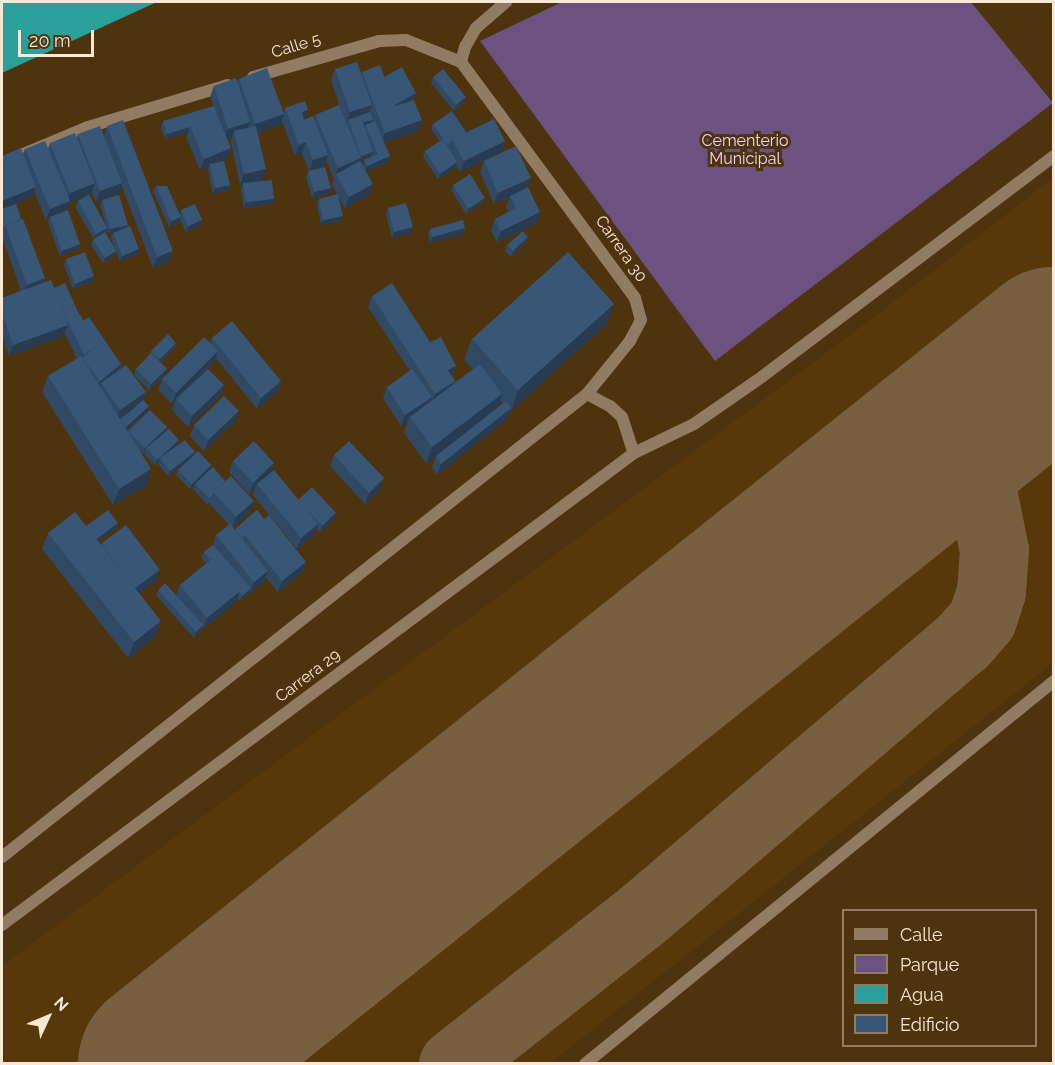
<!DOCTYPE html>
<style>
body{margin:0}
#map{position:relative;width:1055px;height:1065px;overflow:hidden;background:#4e330f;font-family:Raleway,sans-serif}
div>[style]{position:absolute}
.built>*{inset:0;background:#57380a}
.green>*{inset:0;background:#6d5281}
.water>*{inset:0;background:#2b9f99}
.taxiway>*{height:69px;margin:-34.5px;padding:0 34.5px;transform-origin:34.5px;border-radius:34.5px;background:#785f3f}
.runway>*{height:171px;margin:-85.5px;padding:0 85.5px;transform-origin:85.5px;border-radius:85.5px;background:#785f3f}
.minor>*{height:12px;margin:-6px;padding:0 6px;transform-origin:6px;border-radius:6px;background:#917b63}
.wall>*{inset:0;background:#304a65}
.shaded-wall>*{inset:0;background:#273c53}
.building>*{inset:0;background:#385676}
span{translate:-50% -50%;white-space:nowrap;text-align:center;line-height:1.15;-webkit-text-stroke:6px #4e330f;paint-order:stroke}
.street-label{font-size:16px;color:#f9e8d5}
.park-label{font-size:16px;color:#e8d4f8}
.frame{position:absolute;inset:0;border:3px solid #f9e8d5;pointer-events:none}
.legend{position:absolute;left:842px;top:909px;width:195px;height:138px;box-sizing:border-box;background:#4e330f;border:2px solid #927b5e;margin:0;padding:8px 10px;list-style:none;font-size:18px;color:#f9e8d5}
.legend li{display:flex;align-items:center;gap:12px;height:30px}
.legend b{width:30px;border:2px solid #927b5e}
.north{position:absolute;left:18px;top:987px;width:60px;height:60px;-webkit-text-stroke:4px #4e330f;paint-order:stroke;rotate:46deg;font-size:16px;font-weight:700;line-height:24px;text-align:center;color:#f9e8d5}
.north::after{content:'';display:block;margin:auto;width:21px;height:27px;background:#f9e8d5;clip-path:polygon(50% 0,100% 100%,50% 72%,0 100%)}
.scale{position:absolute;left:18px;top:30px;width:76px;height:27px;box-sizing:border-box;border:3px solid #f9e8d5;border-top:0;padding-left:8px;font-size:18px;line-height:21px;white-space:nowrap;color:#f9e8d5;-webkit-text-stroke:4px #4e330f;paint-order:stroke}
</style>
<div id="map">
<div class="built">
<div style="clip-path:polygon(1053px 178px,1053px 663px,551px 1063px,2px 1063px,2px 966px,857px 330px)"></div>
</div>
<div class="green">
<div style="clip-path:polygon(562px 2px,971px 2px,1053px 103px,715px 361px,480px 41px)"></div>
</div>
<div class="water">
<div style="clip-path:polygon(2px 2px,157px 2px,2px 73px)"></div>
</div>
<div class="taxiway">
<div style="left:453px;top:1064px;width:242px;rotate:-38.3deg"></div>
<div style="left:643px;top:914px;width:419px;rotate:-40.5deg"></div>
<div style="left:962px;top:642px;width:30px;rotate:-49deg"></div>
<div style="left:982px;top:619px;width:29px;rotate:-72deg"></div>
<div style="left:991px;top:591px;width:41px;rotate:-85.8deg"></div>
<div style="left:994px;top:550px;width:132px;rotate:-101.4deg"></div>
</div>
<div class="runway">
<div style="left:163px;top:1064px;width:1141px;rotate:-38.63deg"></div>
</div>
<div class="minor">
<div style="left:461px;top:62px;width:16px;rotate:-75deg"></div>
<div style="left:465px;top:47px;width:22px;rotate:-60deg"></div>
<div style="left:476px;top:28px;width:40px;rotate:-41deg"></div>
<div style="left:253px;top:77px;width:131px;rotate:-15.9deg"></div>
<div style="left:379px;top:41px;width:27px;rotate:-2deg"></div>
<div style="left:406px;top:40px;width:59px;rotate:21.8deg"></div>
<div style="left:461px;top:62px;width:293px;rotate:53.6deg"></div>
<div style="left:635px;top:298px;width:23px;rotate:75deg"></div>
<div style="left:641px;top:320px;width:24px;rotate:118deg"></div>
<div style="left:630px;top:341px;width:68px;rotate:129.1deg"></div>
<div style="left:587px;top:394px;width:26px;rotate:28deg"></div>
<div style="left:610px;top:406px;width:16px;rotate:43deg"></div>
<div style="left:622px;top:417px;width:38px;rotate:72deg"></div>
<div style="left:2px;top:163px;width:93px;rotate:-22.7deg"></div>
<div style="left:88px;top:127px;width:146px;rotate:-16.7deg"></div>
<div style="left:2px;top:857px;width:746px;rotate:-38.36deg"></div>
<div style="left:2px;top:925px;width:789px;rotate:-36.75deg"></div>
<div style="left:634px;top:453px;width:67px;rotate:-25.8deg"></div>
<div style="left:694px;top:424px;width:84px;rotate:-34.8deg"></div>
<div style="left:763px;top:376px;width:365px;rotate:-37.1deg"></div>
<div style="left:585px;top:1064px;width:606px;rotate:-39.24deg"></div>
</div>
<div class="wall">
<div style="clip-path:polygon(evenodd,335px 69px,361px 74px,362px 72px,384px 77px,416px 93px,414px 98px,407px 102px,418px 131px,384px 143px,390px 156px,388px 162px,366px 171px,369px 195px,345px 208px,339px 198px,341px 221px,321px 225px,317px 204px,319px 199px,337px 194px,332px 185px,334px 179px,326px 160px,324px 166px,312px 170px,331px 188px,329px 194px,312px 198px,306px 177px,309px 171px,302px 153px,295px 156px,282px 121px,280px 125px,257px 133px,262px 180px,253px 182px,272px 204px,244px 208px,241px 189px,243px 184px,240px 185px,231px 142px,232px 137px,227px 139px,227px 159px,220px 162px,230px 185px,228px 191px,213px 194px,208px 169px,209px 167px,200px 170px,186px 137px,188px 133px,165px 139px,161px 127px,163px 121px,214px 107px,210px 97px,214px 86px,237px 81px,239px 79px,284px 112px,285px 108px,305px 119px,314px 118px,315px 115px,344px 118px,331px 80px,335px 69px,371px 157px,364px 160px,363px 165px,361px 161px,371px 157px)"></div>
<div style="clip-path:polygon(433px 77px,466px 97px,464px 103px,454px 111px,431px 83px)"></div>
<div style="clip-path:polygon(433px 124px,466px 132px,505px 141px,501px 152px,460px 172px,456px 165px,455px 168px,438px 179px,423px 157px,425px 151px,440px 141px,431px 129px)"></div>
<div style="clip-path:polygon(evenodd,107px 126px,169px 262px,153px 268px,121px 184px,118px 194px,96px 202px,92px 192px,91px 194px,89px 195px,106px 225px,100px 205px,102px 200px,128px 225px,127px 227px,137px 255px,120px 261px,116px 251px,114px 256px,103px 263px,91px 245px,94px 239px,75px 207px,78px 201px,87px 196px,69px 203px,66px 211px,80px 244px,78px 249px,60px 256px,48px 223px,49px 219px,46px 220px,34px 191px,32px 197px,16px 204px,43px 283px,54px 288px,79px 314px,83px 321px,121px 364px,119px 371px,146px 392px,143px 400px,147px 412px,127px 430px,128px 432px,167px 427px,165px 433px,177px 446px,211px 465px,209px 470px,250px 512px,233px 527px,234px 530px,257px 510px,302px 573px,278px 592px,266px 577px,264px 582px,250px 593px,249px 592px,240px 601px,237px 598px,236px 602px,203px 629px,202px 627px,201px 631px,194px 638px,156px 595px,158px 590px,176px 596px,180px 585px,206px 563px,201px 558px,204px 552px,213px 545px,216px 535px,229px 525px,209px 503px,210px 501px,207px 504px,193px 489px,195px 484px,190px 489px,176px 475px,178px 470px,186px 462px,168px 476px,158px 464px,160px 461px,155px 465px,144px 454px,145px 451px,143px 454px,140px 450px,146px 486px,113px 505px,42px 392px,48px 376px,77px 359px,65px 334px,64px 336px,9px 356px,2px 336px,2px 298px,21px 291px,2px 237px,3px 232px,2px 233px,2px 156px,23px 154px,25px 149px,48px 149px,50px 143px,77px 137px,78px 134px,104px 135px,107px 126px,107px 229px,108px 234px,113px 233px,111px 238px,115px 248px,105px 233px,107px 229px)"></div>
<div style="clip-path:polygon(484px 161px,527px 188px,537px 223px,497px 242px,491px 230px,495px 219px,509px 212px,506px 207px,510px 197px,494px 204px,480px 172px)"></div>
<div style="clip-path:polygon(453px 185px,483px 203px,466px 214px,451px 190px)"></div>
<div style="clip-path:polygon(156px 186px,180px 214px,181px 210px,202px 220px,200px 226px,186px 232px,180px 219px,179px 223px,169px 227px,153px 191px)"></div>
<div style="clip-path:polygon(388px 208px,411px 233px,392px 238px,386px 214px)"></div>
<div style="clip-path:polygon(465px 228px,463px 234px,430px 243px,428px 234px,430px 229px)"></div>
<div style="clip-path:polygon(528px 237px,526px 242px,511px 257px,505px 251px,507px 245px)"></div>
<div style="clip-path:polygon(66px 259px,94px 276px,92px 282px,73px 289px,64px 265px)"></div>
<div style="clip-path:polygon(evenodd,372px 296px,430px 342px,454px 372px,450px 373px,455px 381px,454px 383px,473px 369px,464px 360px,472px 339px,614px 304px,607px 324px,510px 411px,507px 419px,437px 475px,432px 467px,436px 456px,445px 448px,426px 463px,404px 433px,408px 421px,401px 426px,383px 398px,387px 387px,410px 371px,368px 307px,372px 296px,500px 400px,503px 403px,497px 407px,500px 400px)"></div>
<div style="clip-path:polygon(212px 338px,281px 381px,277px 392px,257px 409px,216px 358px,214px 362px,179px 397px,224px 385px,220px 396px,188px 427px,172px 410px,176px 399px,172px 404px,158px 390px,162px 379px,210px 343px)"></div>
<div style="clip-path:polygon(176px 343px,174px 348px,160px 362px,167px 369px,165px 374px,149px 390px,134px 375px,136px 369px,150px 355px,151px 351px)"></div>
<div style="clip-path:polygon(235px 422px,204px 451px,190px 436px,194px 425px)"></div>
<div style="clip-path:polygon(334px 455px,384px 478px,380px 489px,365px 504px,330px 466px)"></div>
<div style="clip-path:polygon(233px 461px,271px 472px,298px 501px,334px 519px,320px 532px,316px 528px,314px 535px,297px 549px,253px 495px,255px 488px,249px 494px,229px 472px)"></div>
<div style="clip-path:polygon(118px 523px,116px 528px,98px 541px,100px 544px,156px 581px,139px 593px,155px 637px,128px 658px,42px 549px,48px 533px,86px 526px)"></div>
</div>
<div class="shaded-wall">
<div style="clip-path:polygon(416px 93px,414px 98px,393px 110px,395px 105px)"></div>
<div style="clip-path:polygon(466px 97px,464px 103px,454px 111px,456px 105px)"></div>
<div style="clip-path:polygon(372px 105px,368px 116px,348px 120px,346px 123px,350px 112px)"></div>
<div style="clip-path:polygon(308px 110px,304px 121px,302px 112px)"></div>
<div style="clip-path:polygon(284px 114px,280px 125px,251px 135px,255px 124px)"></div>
<div style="clip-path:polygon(373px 120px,371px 126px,365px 125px,365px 127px,363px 122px)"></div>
<div style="clip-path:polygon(422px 120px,418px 131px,381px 144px,385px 133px)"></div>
<div style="clip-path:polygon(250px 122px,246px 133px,234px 131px,232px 137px,224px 140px,228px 129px)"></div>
<div style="clip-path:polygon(190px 127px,188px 133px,165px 139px,167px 134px)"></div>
<div style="clip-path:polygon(505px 141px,501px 152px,460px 172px,464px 161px)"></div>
<div style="clip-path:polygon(306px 142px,302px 153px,295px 156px,299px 145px)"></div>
<div style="clip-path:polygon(231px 148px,227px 159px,210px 166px,210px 164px,209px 167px,200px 170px,204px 159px)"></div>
<div style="clip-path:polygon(373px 152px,371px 157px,360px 161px,336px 174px,334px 179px,338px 168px,361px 156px)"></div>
<div style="clip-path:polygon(328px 155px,324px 166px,309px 171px,313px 160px)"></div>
<div style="clip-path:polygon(390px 156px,388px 162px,365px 172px,367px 166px)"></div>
<div style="clip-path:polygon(457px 162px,455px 168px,438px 179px,440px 174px)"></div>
<div style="clip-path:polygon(266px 169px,262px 180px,240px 185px,244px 174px)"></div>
<div style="clip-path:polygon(531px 178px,527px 189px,494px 204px,498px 193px)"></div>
<div style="clip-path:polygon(95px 183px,91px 194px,69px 203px,66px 212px,50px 217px,49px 219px,46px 220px,50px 209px,67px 202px,70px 193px)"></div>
<div style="clip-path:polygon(122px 183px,118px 194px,96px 202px,100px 191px)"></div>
<div style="clip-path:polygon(373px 184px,369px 195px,345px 208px,349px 197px)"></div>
<div style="clip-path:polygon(230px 185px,228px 191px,213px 194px,215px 188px)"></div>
<div style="clip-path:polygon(36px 187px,32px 197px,2px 210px,2px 201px)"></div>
<div style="clip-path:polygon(331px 188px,329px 194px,312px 198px,314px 192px)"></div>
<div style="clip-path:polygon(485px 198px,483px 203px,466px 214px,468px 209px)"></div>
<div style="clip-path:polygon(274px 199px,272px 204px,244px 208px,246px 202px)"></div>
<div style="clip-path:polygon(540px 212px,537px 223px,497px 242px,501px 231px)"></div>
<div style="clip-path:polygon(343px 216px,341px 221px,321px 225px,323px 220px)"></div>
<div style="clip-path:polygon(181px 217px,179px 223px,169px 227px,171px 221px)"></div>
<div style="clip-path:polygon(202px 220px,200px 226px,186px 232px,188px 226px)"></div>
<div style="clip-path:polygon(128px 225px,126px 230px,108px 234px,110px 229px)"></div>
<div style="clip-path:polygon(413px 227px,411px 233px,392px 238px,394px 232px)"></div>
<div style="clip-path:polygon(107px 228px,105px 233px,94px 240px,96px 234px)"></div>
<div style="clip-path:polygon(465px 228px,463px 234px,430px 243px,432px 237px)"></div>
<div style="clip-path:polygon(528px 237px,526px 242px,511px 257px,513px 251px)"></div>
<div style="clip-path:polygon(80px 244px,78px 249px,60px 256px,62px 251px)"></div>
<div style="clip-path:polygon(139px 249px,137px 255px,120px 261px,122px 256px)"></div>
<div style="clip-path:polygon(116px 251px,114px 256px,103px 263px,105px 258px)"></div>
<div style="clip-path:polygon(173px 251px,169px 262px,153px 268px,157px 257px)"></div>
<div style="clip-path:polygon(94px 276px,92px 282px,73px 289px,75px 284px)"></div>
<div style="clip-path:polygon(45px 278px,41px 289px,23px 296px,27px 285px)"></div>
<div style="clip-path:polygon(614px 304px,607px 324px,511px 411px,518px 390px)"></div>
<div style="clip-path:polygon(68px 325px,64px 336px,9px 356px,13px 345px)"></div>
<div style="clip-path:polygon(176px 343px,174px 348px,158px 365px,160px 359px)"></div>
<div style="clip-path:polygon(218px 351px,214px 362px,172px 404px,176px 393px)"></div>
<div style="clip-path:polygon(121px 364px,117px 375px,101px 383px,99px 389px,96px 392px,100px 381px)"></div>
<div style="clip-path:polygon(456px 366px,454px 372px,442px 377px,444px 372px)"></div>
<div style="clip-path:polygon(167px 369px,165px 374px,149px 390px,151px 384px)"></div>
<div style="clip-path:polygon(281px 381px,277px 392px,257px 409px,261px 398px)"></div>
<div style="clip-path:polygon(455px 381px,451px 392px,431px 405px,435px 394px)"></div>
<div style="clip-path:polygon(224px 385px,220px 396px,188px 427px,192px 416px)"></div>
<div style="clip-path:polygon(146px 392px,142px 403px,116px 421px,120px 410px)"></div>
<div style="clip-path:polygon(502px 394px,497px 410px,426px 463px,432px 447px)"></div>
<div style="clip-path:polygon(432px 397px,428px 408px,410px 417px,408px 421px,401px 426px,405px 415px)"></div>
<div style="clip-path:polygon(149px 406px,147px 412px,124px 432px,126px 427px)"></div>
<div style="clip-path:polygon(511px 408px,507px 419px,437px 475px,441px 464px)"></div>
<div style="clip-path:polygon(239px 411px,235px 422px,204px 451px,208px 440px)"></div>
<div style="clip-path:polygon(167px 427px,165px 433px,146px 448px,143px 454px,145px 448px)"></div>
<div style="clip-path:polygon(179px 440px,177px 446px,160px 458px,159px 461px,155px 465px,157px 460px)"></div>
<div style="clip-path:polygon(195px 452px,193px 457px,168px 476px,170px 471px)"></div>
<div style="clip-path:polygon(274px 463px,270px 474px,257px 484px,255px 488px,249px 494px,253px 483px)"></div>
<div style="clip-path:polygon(211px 465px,209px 470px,190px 489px,192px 484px)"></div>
<div style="clip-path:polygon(151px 469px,146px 486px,113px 505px,119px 489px)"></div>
<div style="clip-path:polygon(384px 478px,380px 489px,365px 504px,369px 493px)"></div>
<div style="clip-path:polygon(254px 501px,250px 512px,232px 528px,236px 517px)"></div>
<div style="clip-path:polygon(336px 513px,334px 519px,320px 532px,322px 526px)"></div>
<div style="clip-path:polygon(118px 523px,116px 528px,92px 546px,94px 541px)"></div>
<div style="clip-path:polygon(318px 524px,314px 535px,297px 549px,301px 538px)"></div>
<div style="clip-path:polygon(306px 562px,302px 573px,278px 592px,282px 581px)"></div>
<div style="clip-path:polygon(160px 570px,156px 581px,130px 600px,134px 589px)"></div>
<div style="clip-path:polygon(268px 571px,264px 582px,250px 593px,254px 582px)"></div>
<div style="clip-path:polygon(251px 588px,249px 593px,240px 601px,242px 596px)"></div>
<div style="clip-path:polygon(240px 591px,236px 602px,203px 629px,207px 618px)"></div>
<div style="clip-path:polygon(161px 621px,155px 637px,128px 658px,134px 642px)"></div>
<div style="clip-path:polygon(203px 625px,201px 631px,194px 638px,196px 632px)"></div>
</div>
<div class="building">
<div style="clip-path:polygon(357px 62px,372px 105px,350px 112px,335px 69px)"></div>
<div style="clip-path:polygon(380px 65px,395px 106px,414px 100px,422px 120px,385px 133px,362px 72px)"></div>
<div style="clip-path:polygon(402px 67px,416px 93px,395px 105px,384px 77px)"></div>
<div style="clip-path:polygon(267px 68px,284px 114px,255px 124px,239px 79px)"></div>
<div style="clip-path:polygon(443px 69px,466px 97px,456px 105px,433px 77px)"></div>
<div style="clip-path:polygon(236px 78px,250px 122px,228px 129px,214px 86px)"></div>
<div style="clip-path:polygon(305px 101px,308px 110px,302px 112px,304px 120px,313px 116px,328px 155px,313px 160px,306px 142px,299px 145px,285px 108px)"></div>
<div style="clip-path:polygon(339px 105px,361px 158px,338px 168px,315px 115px)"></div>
<div style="clip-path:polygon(214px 106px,217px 115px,190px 127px,167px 134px,163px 121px)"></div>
<div style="clip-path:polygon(452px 111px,466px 132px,452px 139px,451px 142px,448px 145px,433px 124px)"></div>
<div style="clip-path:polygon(370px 112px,373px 120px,363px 122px,373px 152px,361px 156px,348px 120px)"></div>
<div style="clip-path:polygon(217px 115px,231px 148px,204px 159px,190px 126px)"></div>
<div style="clip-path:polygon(494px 119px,505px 141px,464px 161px,452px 139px)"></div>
<div style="clip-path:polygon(123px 120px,173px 251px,157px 257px,107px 126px)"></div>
<div style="clip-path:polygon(375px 121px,390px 156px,367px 166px,364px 160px,378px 154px,365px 125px)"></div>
<div style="clip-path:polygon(100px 126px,122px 183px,100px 191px,78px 134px)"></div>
<div style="clip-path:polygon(256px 126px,266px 169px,244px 174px,234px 131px)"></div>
<div style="clip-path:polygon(75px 133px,95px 183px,70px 193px,50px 143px)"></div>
<div style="clip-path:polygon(443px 139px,457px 162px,440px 174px,425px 151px)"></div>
<div style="clip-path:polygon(45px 141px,70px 201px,50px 209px,25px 149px)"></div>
<div style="clip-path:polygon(516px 146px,531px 178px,498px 193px,484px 161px)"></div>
<div style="clip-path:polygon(21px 148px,36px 187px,2px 201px,2px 156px)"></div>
<div style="clip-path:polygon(224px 161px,230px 185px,215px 188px,210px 164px)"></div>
<div style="clip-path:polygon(360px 161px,373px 184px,349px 197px,336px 174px)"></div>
<div style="clip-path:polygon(325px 167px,331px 188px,314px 192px,308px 171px)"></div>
<div style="clip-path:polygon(470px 174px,485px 198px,468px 209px,453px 185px)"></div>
<div style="clip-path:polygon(272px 180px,274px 199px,246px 202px,243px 183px)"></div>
<div style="clip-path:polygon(156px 186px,167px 186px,181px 217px,171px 221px)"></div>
<div style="clip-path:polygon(528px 187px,540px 212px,501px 231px,495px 219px,516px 208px,510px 196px)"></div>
<div style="clip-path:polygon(338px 194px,343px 216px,323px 220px,319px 199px)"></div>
<div style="clip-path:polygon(89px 195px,107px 228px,96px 234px,78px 201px)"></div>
<div style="clip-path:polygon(119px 195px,128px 225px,110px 229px,102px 200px)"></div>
<div style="clip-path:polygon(406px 203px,413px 227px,394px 232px,388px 208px)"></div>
<div style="clip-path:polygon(16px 204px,21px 219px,5px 225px,5px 227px,3px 228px,2px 224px,2px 209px)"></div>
<div style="clip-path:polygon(195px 204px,202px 220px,188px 226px,181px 210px)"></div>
<div style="clip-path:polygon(68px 210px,80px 244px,62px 251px,50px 217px)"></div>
<div style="clip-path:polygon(23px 219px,45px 278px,27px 285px,5px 225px)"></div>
<div style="clip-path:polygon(463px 220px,465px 228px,432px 237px,430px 229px)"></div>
<div style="clip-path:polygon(130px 226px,139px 249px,122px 256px,113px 233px)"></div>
<div style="clip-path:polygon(523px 231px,528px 237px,513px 251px,507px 245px)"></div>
<div style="clip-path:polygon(105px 232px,116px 251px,105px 258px,93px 240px)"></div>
<div style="clip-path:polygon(85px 252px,94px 276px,75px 284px,66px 259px)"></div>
<div style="clip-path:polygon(568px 252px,614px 304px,518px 390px,472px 339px)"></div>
<div style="clip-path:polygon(51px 280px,68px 325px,13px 345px,2px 314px,2px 298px)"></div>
<div style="clip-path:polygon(65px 283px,79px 314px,67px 321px,54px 288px)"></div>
<div style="clip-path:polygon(392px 283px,455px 381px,435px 394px,372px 296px)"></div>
<div style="clip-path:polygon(80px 314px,83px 321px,89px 317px,121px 364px,100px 381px,82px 358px,95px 348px,84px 354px,67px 320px)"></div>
<div style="clip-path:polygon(232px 321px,281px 381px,261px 398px,212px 338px)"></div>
<div style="clip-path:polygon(168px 334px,176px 343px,160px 359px,151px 351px)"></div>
<div style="clip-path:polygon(204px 337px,218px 351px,176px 393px,162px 379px)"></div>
<div style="clip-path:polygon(441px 337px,456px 366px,448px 370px,430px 342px)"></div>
<div style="clip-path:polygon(151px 353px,167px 369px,151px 384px,136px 369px)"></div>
<div style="clip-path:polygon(81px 356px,151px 469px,119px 489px,48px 376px)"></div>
<div style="clip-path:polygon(480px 364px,502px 394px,432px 447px,410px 417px)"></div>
<div style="clip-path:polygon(126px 365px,146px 392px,120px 410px,101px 383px)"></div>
<div style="clip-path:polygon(208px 369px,224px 385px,192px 416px,176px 399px)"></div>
<div style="clip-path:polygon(412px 369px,432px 397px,405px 415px,387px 387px)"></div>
<div style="clip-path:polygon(224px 396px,239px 411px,208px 440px,194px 425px)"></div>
<div style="clip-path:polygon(143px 400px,149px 406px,126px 427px,121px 420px)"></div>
<div style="clip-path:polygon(506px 401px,511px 408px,441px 464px,436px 456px)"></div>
<div style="clip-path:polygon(150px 410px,167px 427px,145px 448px,128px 431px)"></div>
<div style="clip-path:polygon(169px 429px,179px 440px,157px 460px,146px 448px)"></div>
<div style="clip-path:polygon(185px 440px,195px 452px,170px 471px,160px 458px)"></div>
<div style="clip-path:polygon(254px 441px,274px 463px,253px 483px,233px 461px)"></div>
<div style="clip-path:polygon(349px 441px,384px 478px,369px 493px,334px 455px)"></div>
<div style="clip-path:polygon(198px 451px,211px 465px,192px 484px,178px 470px)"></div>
<div style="clip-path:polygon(213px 467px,225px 481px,213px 492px,212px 496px,209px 498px,195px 484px)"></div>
<div style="clip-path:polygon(274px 470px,318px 524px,301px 538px,257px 484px)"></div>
<div style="clip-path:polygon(231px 476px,254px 501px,236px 517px,213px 492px)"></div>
<div style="clip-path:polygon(312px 487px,336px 513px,322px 526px,298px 500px)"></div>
<div style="clip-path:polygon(108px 510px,118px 523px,96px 539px,86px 526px)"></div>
<div style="clip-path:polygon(257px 510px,264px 519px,242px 538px,234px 530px)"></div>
<div style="clip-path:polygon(75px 512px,161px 621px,134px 642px,48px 533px)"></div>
<div style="clip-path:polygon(269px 515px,306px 562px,282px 581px,245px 535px)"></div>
<div style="clip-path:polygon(230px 524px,268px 571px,254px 582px,216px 535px)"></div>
<div style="clip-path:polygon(126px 525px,160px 570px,135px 588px,101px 544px)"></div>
<div style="clip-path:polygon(213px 545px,251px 588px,242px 596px,239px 593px,240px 591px,213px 558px,210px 560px,204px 552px)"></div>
<div style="clip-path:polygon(213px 558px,240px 591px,207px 618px,180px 585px)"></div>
<div style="clip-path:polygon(165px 583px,203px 625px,196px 632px,158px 590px)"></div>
</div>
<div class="street-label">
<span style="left:296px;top:46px;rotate:-17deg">Calle 5</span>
<span style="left:621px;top:249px;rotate:55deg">Carrera 30</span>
<span style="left:308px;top:676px;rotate:-37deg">Carrera 29</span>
</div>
<div class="park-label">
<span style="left:745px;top:150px">Cementerio<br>Municipal</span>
</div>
<div class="frame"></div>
<ul class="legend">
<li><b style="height:8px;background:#917b63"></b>Calle</li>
<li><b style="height:16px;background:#6d5281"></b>Parque</li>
<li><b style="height:16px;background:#2b9f99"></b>Agua</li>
<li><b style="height:16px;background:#385676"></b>Edificio</li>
</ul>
<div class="north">N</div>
<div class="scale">20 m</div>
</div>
